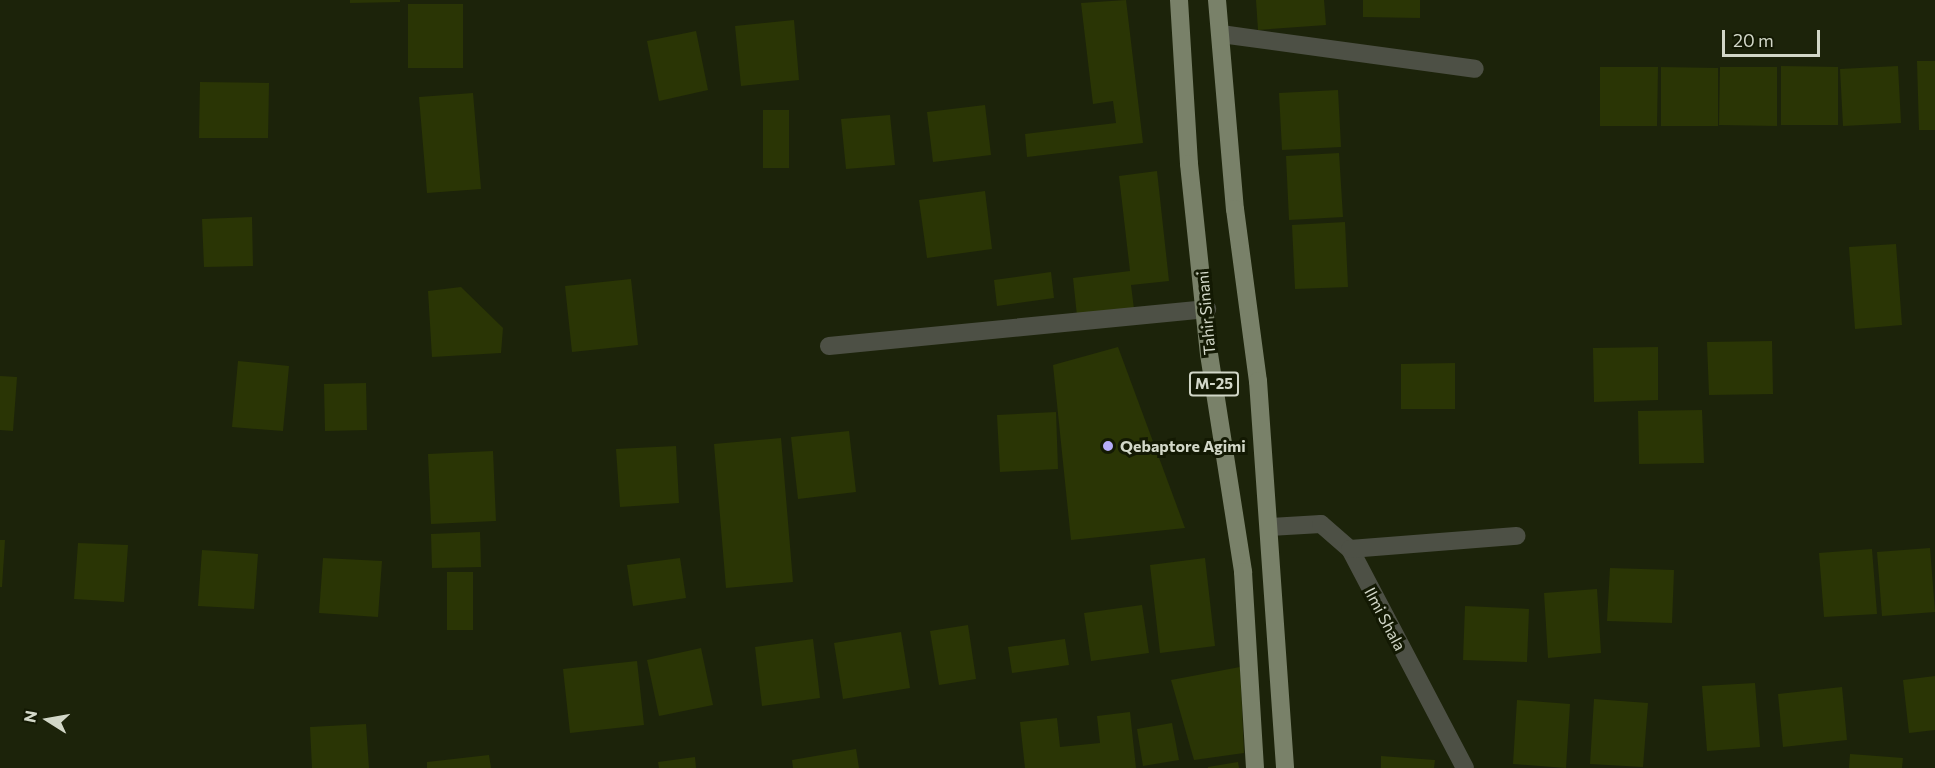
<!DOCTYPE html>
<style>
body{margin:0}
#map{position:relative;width:1935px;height:768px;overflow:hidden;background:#1c230a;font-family:Commissioner,sans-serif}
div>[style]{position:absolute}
.building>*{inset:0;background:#2a3505}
.lane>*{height:18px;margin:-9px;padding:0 9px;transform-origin:9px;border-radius:9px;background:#4d5045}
.street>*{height:18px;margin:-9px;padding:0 9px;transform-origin:9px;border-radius:9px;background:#4d5045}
.primary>*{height:18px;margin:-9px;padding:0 9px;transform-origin:9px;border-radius:9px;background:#798169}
.dots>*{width:16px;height:16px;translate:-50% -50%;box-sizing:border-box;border:3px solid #131903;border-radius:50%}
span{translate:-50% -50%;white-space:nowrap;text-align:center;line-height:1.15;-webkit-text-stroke:6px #131903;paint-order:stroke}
.shield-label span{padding:2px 4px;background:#131903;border:2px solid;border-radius:4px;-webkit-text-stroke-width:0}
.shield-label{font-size:15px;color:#d2d7c8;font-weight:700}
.street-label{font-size:16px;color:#d2d7c8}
.poi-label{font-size:16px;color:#d2d7c8;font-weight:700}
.left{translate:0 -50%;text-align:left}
.north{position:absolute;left:18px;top:690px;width:60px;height:60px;-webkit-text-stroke:4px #131903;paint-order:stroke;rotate:281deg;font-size:16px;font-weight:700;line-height:24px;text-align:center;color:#d2d7c8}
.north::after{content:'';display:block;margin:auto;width:21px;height:27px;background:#d2d7c8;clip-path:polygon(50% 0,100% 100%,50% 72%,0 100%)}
.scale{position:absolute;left:1722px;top:30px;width:98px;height:27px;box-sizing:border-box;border:3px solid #d2d7c8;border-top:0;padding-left:8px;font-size:18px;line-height:21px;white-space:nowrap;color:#d2d7c8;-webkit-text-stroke:4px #131903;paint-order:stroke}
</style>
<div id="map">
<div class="building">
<div style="clip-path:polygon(350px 0,400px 0,400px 2px,350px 3px)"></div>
<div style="clip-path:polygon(1126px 0,1143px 143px,1027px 157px,1025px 134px,1116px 123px,1113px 101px,1093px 104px,1081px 3px)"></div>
<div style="clip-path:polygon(1256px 0,1324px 0,1326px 25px,1258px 30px)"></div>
<div style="clip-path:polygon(1363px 0,1420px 0,1420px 18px,1363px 17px)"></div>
<div style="clip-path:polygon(408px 4px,463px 4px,463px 68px,408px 68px)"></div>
<div style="clip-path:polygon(794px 20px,799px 80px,741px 86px,735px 26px)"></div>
<div style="clip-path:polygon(696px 31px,708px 90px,659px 101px,647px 41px)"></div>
<div style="clip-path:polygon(1917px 61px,1935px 61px,1935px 130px,1919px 130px)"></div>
<div style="clip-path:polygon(1781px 66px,1838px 67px,1838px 125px,1781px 125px)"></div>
<div style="clip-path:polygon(1898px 66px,1901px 123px,1843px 126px,1840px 69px)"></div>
<div style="clip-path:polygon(1600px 67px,1658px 67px,1657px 126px,1600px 126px)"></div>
<div style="clip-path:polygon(1661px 67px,1718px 68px,1718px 126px,1661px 126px)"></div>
<div style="clip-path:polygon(1720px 67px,1777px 67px,1777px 126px,1719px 125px)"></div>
<div style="clip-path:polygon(200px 82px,269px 83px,268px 138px,199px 138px)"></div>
<div style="clip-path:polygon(1338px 90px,1341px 147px,1282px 150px,1279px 93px)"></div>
<div style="clip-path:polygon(473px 93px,481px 189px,427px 193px,419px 97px)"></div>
<div style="clip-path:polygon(985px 105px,991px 155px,933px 162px,927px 112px)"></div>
<div style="clip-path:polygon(763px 110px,789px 110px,789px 168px,763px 168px)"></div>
<div style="clip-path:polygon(890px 115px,895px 165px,846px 169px,841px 119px)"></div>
<div style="clip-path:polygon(1339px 153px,1343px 217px,1289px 220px,1286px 156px)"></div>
<div style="clip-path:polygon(1157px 171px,1169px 281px,1131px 285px,1134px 309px,1077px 316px,1073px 278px,1130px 271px,1119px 176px)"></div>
<div style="clip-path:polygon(985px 191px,992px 249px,927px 258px,919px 200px)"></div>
<div style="clip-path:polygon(252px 217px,253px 266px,204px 267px,202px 219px)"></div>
<div style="clip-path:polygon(1345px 222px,1348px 287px,1295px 289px,1292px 225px)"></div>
<div style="clip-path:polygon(1896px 244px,1902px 325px,1855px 329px,1849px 247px)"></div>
<div style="clip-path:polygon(1051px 272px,1054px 298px,997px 306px,994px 280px)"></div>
<div style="clip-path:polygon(631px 279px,638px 345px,572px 352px,565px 286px)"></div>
<div style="clip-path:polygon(461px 287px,503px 328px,501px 353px,432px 357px,428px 291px)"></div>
<div style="clip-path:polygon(1772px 341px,1773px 394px,1709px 395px,1707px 342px)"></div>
<div style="clip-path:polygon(1118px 347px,1185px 528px,1071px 540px,1053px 365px)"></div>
<div style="clip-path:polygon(1658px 347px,1658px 400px,1594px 402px,1593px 348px)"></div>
<div style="clip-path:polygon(238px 361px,289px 366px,283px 431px,232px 427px)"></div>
<div style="clip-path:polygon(1455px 363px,1455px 409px,1401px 409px,1401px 364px)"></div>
<div style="clip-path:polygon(0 376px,17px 377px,13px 431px,0 430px)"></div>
<div style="clip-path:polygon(366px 383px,367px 430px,325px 431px,324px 384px)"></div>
<div style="clip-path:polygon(1702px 410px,1704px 463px,1639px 464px,1638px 411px)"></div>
<div style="clip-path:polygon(1056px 412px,1058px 469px,1000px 472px,997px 415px)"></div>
<div style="clip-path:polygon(849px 431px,856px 492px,798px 499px,791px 437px)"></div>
<div style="clip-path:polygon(781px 438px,793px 582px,726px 588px,714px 444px)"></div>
<div style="clip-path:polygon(676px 446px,679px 503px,620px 507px,616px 449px)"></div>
<div style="clip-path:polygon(493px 451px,496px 521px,431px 524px,428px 454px)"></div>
<div style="clip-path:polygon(480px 532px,481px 567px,432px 568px,431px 534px)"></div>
<div style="clip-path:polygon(0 540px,5px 540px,2px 587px,0 587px)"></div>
<div style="clip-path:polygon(78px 543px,128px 545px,124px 602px,74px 599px)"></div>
<div style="clip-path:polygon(1930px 548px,1935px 612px,1882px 616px,1877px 552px)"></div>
<div style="clip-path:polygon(1872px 549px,1877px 614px,1824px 617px,1819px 553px)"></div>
<div style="clip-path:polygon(202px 550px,258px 554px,254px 609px,198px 606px)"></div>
<div style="clip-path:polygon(323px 558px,382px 561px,378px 617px,319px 613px)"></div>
<div style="clip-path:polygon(680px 558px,686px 598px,633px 606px,627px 565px)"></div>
<div style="clip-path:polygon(1205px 558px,1215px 646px,1160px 653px,1150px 565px)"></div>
<div style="clip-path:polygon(1610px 568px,1674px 570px,1672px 623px,1607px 621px)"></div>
<div style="clip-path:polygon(447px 572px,473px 572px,473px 630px,447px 630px)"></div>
<div style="clip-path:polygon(1597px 589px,1601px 653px,1548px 658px,1544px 593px)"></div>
<div style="clip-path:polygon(1142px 605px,1149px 653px,1091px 661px,1084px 613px)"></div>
<div style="clip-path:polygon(1465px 606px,1529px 609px,1527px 662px,1463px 660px)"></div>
<div style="clip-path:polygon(968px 625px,976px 679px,939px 685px,930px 631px)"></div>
<div style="clip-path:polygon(901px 632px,910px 688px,843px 699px,834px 643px)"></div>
<div style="clip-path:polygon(813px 639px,820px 698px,762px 706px,755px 647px)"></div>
<div style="clip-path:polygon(1065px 639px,1069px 665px,1012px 673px,1008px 647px)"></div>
<div style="clip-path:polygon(701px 648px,713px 705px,659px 716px,647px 660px)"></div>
<div style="clip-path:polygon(637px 661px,644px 725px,570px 733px,563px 669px)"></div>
<div style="clip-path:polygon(1240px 667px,1244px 753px,1194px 760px,1171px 680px)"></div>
<div style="clip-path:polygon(1935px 676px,1935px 730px,1909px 733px,1903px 680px)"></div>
<div style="clip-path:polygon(1755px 683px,1760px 747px,1707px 751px,1702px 686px)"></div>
<div style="clip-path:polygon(1842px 687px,1847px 740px,1783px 747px,1778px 694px)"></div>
<div style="clip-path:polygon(1594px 699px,1648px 703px,1643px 767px,1590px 764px)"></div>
<div style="clip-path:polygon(1517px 700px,1570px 704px,1566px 768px,1513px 764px)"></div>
<div style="clip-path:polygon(1130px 712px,1136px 768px,1025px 768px,1020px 722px,1057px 718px,1060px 747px,1100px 743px,1097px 716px)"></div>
<div style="clip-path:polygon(1172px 723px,1179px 760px,1143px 766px,1137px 729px)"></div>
<div style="clip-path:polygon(366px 724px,369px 768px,312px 768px,310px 727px)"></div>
<div style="clip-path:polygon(856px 749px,859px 768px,793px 768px,792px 760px)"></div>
<div style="clip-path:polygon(1850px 754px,1903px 758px,1902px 768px,1849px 768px)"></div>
<div style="clip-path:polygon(489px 755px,491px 768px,427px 768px,427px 762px)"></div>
<div style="clip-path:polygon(1381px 756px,1435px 760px,1434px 768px,1381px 768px)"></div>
<div style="clip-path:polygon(695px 757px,696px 768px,659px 768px,658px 762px)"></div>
<div style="clip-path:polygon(1238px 762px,1239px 768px,1208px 768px,1208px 767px)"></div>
</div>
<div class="lane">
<div style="left:829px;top:346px;width:380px;rotate:-5.6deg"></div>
</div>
<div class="street">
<div style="left:1221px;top:34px;width:256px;rotate:7.8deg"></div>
<div style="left:1269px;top:527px;width:52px;rotate:-3.3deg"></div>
<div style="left:1321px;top:524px;width:38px;rotate:41deg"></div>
<div style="left:1350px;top:549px;width:247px;rotate:62.3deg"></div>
<div style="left:1350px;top:549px;width:167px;rotate:-4.5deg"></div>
</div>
<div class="primary">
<div style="left:1179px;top:0;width:164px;rotate:86.5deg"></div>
<div style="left:1189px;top:164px;width:191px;rotate:84deg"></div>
<div style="left:1209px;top:354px;width:221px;rotate:81.1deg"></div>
<div style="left:1243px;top:572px;width:196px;rotate:86.5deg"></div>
<div style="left:1217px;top:0;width:210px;rotate:85.1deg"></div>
<div style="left:1235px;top:209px;width:174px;rotate:82.4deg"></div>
<div style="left:1258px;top:381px;width:388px;rotate:86deg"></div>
</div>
<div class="dots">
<div style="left:1108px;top:446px;background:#b5acf8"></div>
</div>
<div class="shield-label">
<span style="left:1214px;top:384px">M-25</span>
</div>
<div class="street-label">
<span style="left:1206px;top:313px;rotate:-95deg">Tahir Sinani</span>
<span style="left:1385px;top:619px;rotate:62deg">Ilmi Shala</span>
</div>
<div class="poi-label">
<span class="left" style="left:1120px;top:446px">Qebaptore Agimi</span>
</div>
<div class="north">N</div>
<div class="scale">20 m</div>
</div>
